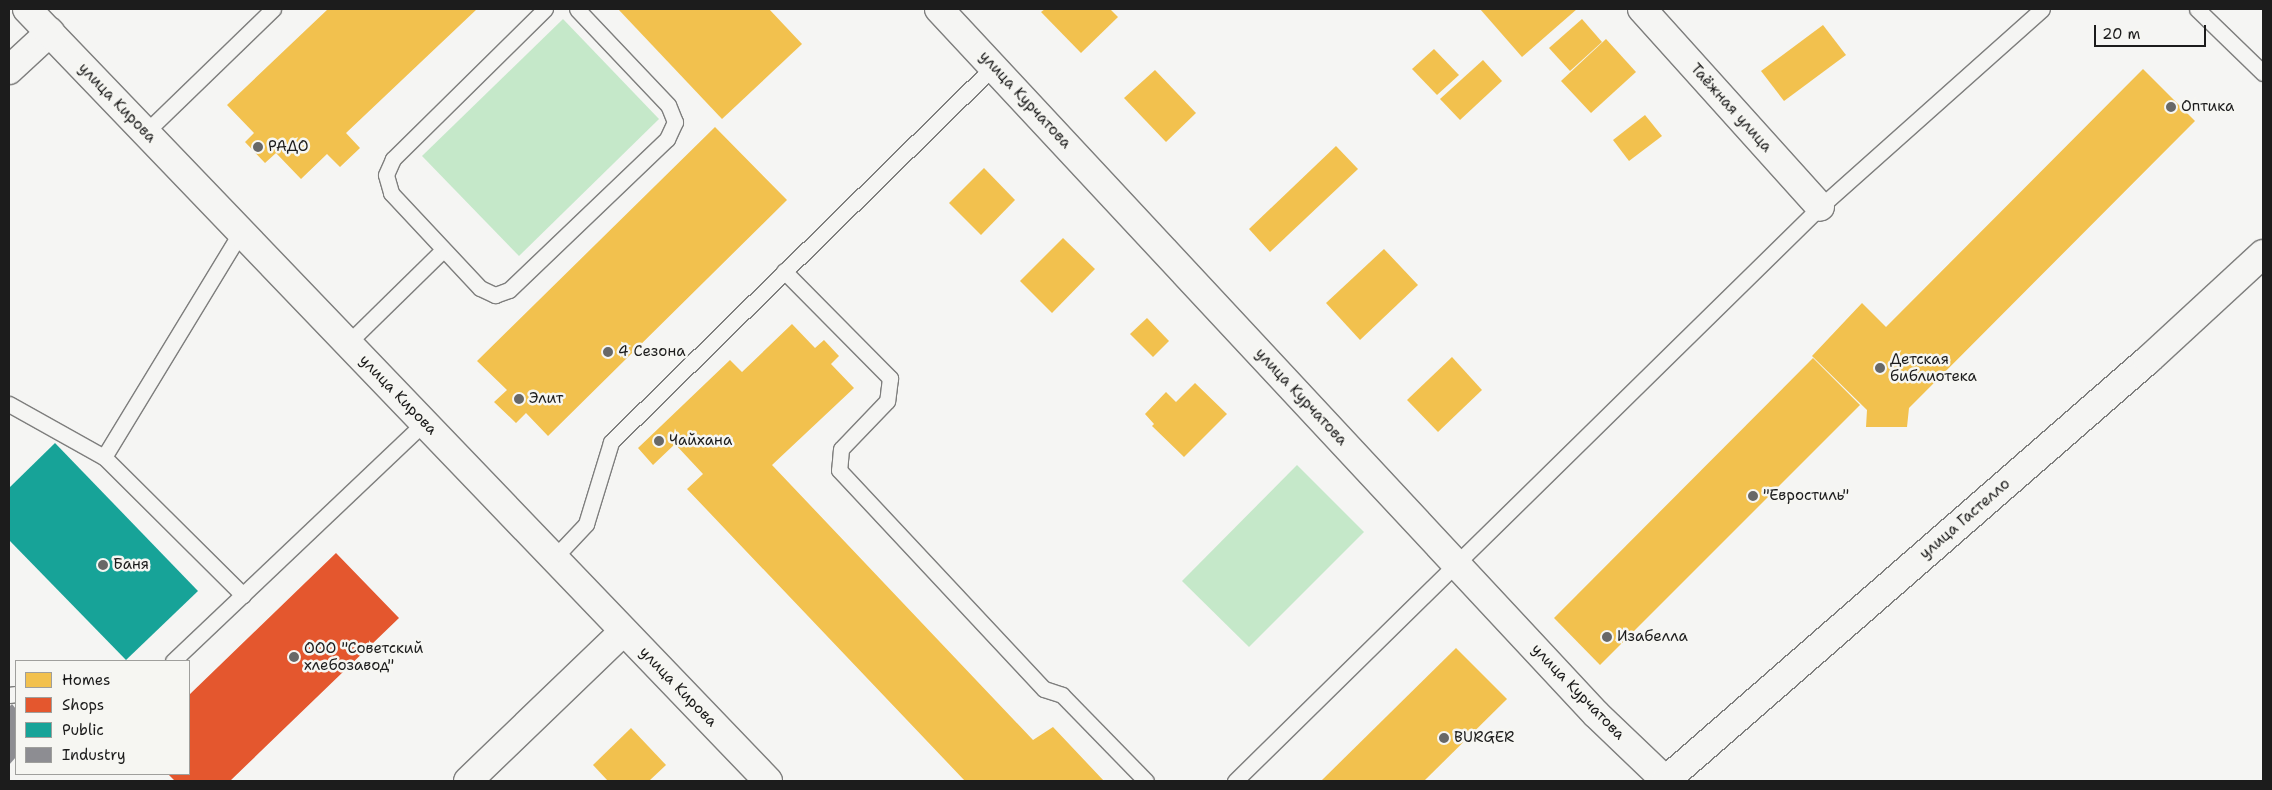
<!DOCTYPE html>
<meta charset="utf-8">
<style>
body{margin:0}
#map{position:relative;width:2272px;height:790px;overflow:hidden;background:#f5f5f3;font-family:"Shantell Sans",sans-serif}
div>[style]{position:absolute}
.green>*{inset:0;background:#c5e8c9}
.homes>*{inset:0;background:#f2c14e}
.shops>*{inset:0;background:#e4572e}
.public>*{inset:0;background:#17a398}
.industry>*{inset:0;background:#8d8d92}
.roads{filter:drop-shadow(1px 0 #7e7e7d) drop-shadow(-1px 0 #7e7e7d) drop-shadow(0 1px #7e7e7d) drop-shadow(0 -1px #7e7e7d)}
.service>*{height:15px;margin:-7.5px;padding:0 7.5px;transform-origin:7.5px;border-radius:7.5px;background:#f5f5f3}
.minor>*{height:28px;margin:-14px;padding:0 14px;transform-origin:14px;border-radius:14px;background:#f5f5f3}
.tertiary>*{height:28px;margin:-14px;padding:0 14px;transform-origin:14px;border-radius:14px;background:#f5f5f3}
.secondary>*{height:28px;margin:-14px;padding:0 14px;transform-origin:14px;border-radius:14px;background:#f5f5f3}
.dots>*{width:14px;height:14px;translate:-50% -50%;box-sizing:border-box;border:2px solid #f6f6f2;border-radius:50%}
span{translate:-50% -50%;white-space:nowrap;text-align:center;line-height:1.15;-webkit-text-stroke:5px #f6f6f2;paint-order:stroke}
.street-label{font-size:15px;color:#1c1c1c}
.poi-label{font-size:15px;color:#1c1c1c}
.left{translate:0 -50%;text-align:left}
.frame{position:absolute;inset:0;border:10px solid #1c1c1c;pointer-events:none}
.legend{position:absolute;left:15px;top:660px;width:175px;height:115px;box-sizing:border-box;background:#f6f6f2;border:1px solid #9f9f9c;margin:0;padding:6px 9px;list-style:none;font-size:15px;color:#1c1c1c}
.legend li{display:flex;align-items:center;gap:10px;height:25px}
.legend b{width:25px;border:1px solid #9f9f9c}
.scale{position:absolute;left:2094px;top:25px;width:112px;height:22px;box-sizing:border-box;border:2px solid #1c1c1c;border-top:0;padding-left:6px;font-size:15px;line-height:18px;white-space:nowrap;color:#1c1c1c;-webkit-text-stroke:4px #f6f6f2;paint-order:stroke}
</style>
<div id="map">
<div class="green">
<div style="clip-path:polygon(563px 19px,659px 119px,519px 256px,422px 156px)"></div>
<div style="clip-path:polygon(1297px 465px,1364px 532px,1249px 647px,1182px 581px)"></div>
</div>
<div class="homes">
<div style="clip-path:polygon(328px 9px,477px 9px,346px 133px,360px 148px,340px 167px,327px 154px,301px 179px,276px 153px,265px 163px,245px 142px,254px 133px,227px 105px)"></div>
<div style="clip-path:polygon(618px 9px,769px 9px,802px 44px,722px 119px)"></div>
<div style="clip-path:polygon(1045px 9px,1110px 9px,1118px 17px,1081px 53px,1041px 12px)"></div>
<div style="clip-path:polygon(1480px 9px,1577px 9px,1522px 57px)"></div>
<div style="clip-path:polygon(1582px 19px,1602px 42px,1570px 71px,1549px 48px)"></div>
<div style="clip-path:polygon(1823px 25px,1846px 55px,1784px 101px,1761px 71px)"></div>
<div style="clip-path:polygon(1606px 39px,1636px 72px,1591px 113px,1561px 81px)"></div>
<div style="clip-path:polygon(1434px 49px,1459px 75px,1437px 95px,1412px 69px)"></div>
<div style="clip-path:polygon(1483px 60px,1502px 81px,1460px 120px,1440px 99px)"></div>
<div style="clip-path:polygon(2143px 69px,2195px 121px,1909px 408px,1907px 427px,1866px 427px,1867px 410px,1812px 356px,1862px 303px,1886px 327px)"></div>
<div style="clip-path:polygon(1155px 70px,1196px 113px,1166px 142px,1124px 98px)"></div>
<div style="clip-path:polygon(1645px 115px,1662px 136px,1629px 161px,1613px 140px)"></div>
<div style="clip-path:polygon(715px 127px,787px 200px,548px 436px,526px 413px,516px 423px,494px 402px,507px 390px,477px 361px)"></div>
<div style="clip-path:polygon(1336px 146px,1358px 169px,1270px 252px,1249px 229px)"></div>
<div style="clip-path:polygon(984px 168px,1015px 200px,981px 235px,949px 203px)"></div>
<div style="clip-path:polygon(1063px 238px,1095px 269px,1052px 313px,1020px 281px)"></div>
<div style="clip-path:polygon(1384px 249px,1418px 285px,1360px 340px,1326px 303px)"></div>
<div style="clip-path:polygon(1147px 318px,1169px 341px,1153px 357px,1130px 334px)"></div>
<div style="clip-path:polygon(792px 324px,815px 348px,824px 340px,839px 356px,831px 364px,854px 388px,772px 465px,1033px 740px,1053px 727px,1104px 781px,965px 781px,687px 489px,703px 474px,675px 444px,653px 465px,638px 448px,730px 360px,742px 372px)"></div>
<div style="clip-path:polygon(1452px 357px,1482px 390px,1438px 432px,1407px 400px)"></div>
<div style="clip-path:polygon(1813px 358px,1860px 405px,1600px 665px,1554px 618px)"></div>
<div style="clip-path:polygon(1195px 383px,1227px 414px,1184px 457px,1152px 426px,1154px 424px,1145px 414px,1166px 392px,1176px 402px)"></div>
<div style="clip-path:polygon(1456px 648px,1507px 699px,1424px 781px,1321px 781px)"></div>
<div style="clip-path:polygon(631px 728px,666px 765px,649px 781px,608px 781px,593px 765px)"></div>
</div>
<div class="shops">
<div style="clip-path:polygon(336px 553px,399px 618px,230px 781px,175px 781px,168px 774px,189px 774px,189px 695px)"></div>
</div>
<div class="public">
<div style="clip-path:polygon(55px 443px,198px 591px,126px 660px,9px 540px,9px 488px)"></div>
</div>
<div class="industry">
<div style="clip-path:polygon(12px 704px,16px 709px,16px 757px,9px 765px,9px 707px)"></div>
</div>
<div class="roads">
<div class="service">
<div style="left:545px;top:9px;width:214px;rotate:135.4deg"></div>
<div style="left:393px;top:159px;width:17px;rotate:114deg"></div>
<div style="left:386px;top:175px;width:19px;rotate:74deg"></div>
<div style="left:391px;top:193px;width:130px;rotate:46.9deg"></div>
<div style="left:480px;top:288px;width:17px;rotate:25deg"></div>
<div style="left:495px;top:295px;width:15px;rotate:-20deg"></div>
<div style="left:509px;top:290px;width:219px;rotate:-43.7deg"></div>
<div style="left:667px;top:139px;width:19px;rotate:-65deg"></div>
<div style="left:675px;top:122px;width:18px;rotate:-112deg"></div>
<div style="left:668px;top:105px;width:132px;rotate:-133.5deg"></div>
<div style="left:2197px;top:9px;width:92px;rotate:44.1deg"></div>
<div style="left:146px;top:132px;width:177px;rotate:-44.1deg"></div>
<div style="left:784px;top:271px;width:151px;rotate:45.3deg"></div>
<div style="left:890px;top:378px;width:23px;rotate:97deg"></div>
<div style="left:887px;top:401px;width:66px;rotate:133.8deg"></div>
<div style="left:841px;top:449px;width:21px;rotate:95deg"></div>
<div style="left:839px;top:470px;width:300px;rotate:46.9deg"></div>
<div style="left:1044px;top:689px;width:19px;rotate:18deg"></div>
<div style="left:1062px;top:695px;width:120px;rotate:45.7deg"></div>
<div style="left:348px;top:343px;width:133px;rotate:-44.4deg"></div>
<div style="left:9px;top:404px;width:109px;rotate:29.2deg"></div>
<div style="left:104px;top:457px;width:196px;rotate:44.8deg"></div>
<div style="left:104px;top:457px;width:263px;rotate:-58.7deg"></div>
<div style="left:554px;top:558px;width:47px;rotate:-46.7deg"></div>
<div style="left:586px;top:524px;width:86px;rotate:-73deg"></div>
<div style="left:611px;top:442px;width:535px;rotate:-44.47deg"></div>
<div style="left:173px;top:661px;width:346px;rotate:-43.5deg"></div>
<div style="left:9px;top:695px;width:7px;rotate:-8deg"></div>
<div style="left:1235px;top:781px;width:820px;rotate:-44.46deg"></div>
<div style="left:1820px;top:207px;width:297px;rotate:-41.7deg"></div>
</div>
<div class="minor">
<div style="left:939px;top:9px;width:964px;rotate:47.02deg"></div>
<div style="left:1596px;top:714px;width:97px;rotate:43.7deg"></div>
<div style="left:1642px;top:9px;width:266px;rotate:48deg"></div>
<div style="left:9px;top:70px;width:56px;rotate:-42.8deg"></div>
<div style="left:468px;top:781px;width:216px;rotate:-43.9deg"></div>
</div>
<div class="tertiary">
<div style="left:27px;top:9px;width:1070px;rotate:46.17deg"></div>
</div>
<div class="secondary">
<div style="left:1665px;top:781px;width:641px;rotate:-41.08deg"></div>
<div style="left:2148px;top:360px;width:156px;rotate:-42.7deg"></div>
</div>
</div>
<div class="dots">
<div style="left:2171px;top:107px;background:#686867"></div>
<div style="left:258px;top:147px;background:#686867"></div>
<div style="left:608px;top:352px;background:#686867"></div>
<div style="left:1880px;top:368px;background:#686867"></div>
<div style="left:519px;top:399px;background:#686867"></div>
<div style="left:659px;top:441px;background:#686867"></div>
<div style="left:1753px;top:496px;background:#686867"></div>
<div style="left:103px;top:565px;background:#686867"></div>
<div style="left:1607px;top:637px;background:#686867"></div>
<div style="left:294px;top:657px;background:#686867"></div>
<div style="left:1444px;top:738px;background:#686867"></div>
</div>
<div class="street-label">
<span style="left:1025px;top:100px;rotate:47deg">улица Курчатова</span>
<span style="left:117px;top:103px;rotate:46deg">улица Кирова</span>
<span style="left:1731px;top:108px;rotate:48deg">Таёжная улица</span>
<span style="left:398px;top:395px;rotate:46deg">улица Кирова</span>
<span style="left:1301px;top:397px;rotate:47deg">улица Курчатова</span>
<span style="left:1965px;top:519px;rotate:-41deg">улица Гастелло</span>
<span style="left:678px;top:687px;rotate:46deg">улица Кирова</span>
<span style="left:1578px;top:692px;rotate:46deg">улица Курчатова</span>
</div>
<div class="poi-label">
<span class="left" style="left:2181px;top:107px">Оптика</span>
<span class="left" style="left:268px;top:147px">РАДО</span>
<span class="left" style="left:618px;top:352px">4 Сезона</span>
<span class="left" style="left:1890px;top:368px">Детская<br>библиотека</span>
<span class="left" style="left:529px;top:399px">Элит</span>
<span class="left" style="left:669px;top:441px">Чайхана</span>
<span class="left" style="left:1763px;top:496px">"Евростиль"</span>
<span class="left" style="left:113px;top:565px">Баня</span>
<span class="left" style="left:1617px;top:637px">Изабелла</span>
<span class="left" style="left:304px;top:657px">ООО "Советский<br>хлебозавод"</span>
<span class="left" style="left:1454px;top:738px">BURGER</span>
</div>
<div class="frame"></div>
<ul class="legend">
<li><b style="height:14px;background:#f2c14e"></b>Homes</li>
<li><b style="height:14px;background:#e4572e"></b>Shops</li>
<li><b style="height:14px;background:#17a398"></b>Public</li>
<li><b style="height:14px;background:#8d8d92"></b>Industry</li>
</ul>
<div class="scale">20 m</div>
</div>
